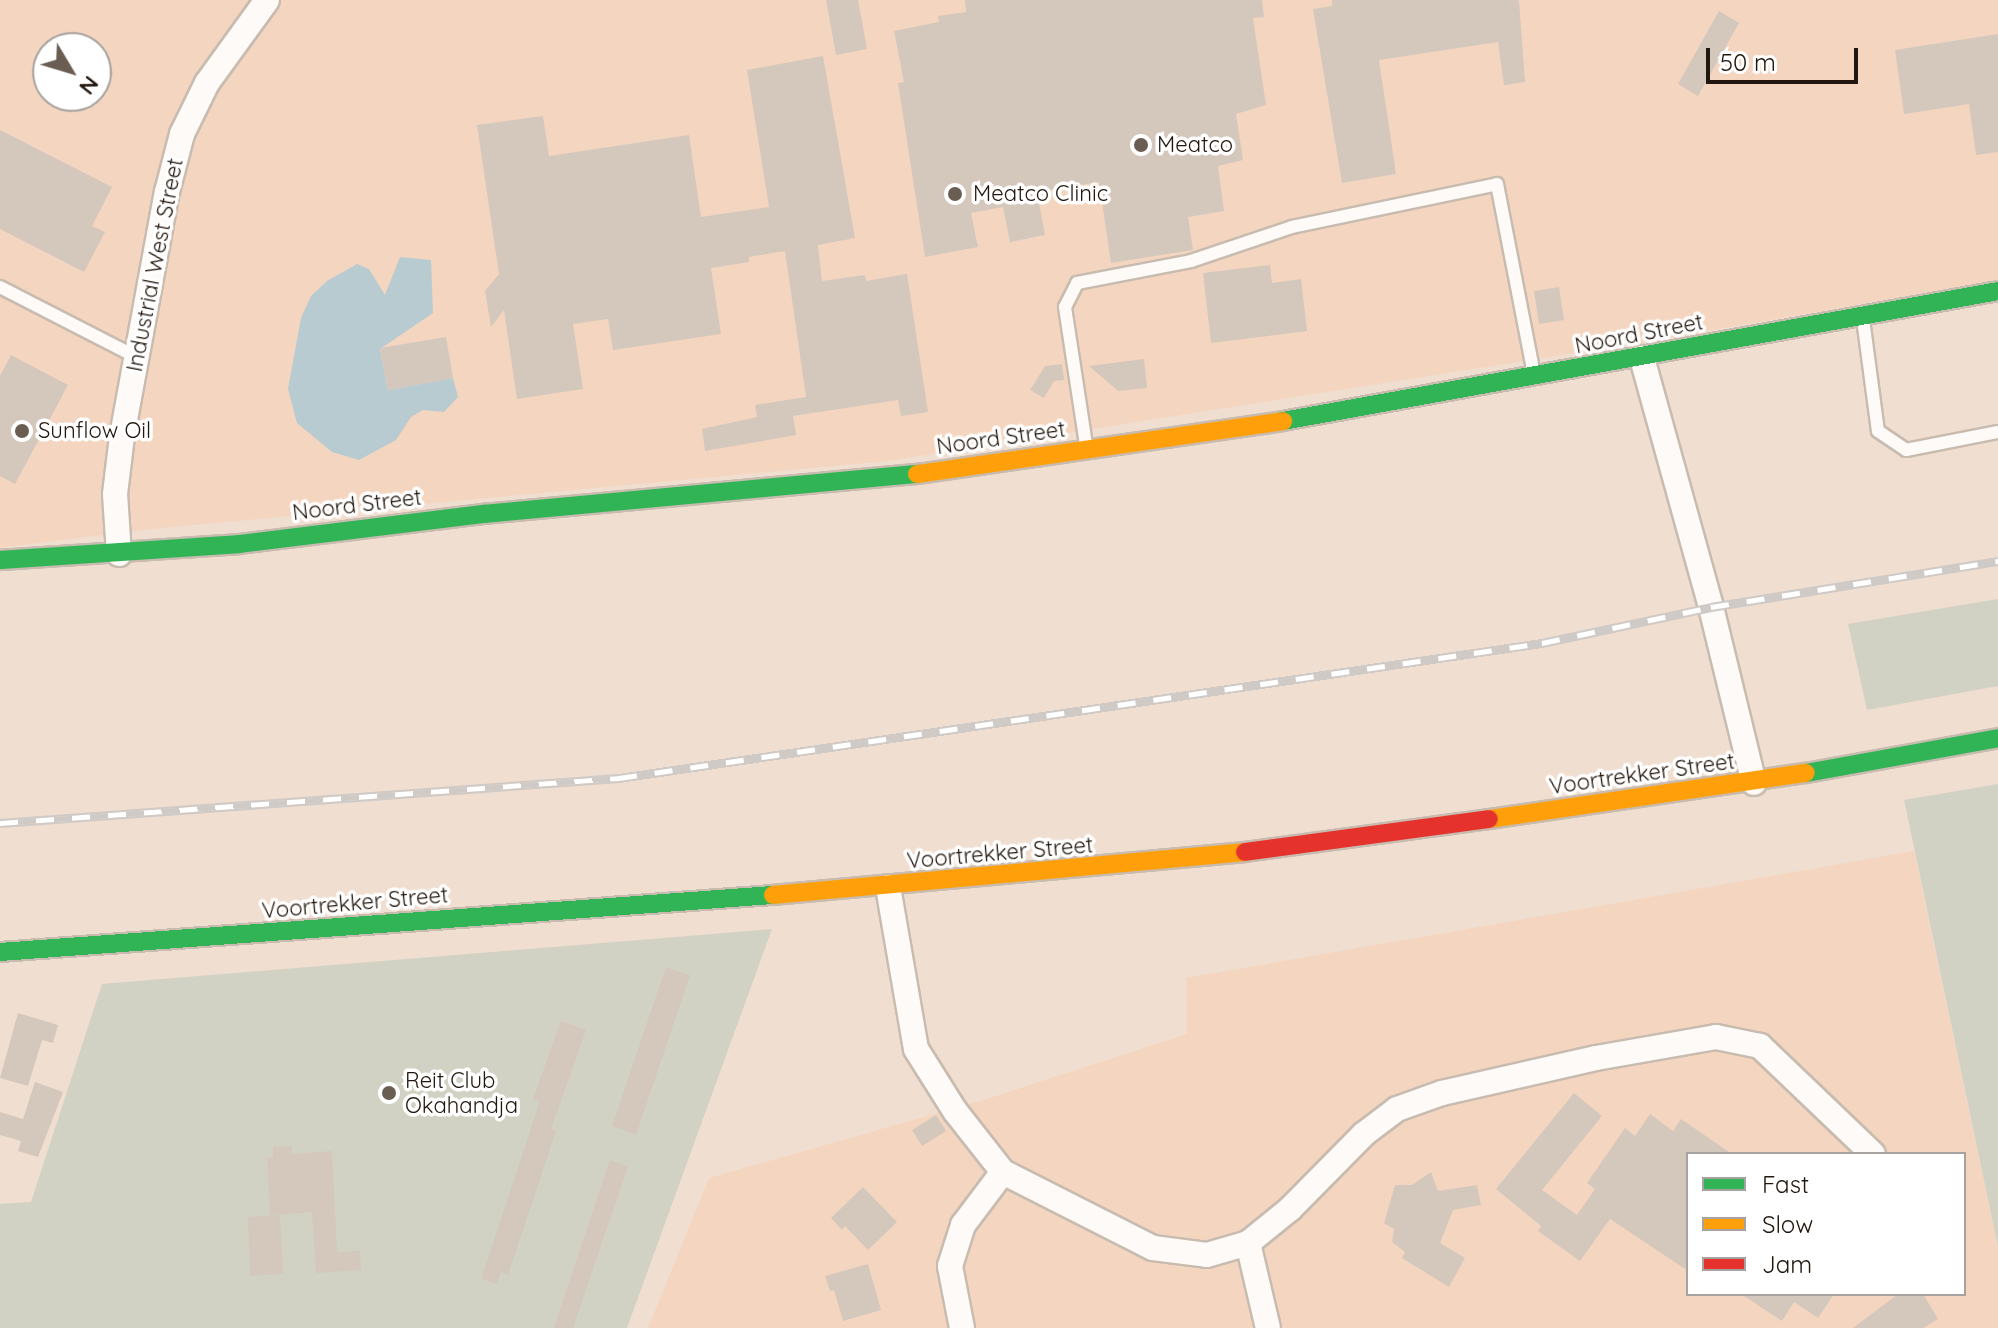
<!DOCTYPE html>
<style>
body{margin:0}
#map{position:relative;width:1998px;height:1328px;overflow:hidden;background:#f0ded0;font-family:Quicksand,sans-serif}
div>[style]{position:absolute}
.built>*{inset:0;background:#f4d6c0}
.green>*{inset:0;background:#d1d2c4}
.water>*{inset:0;background:#b7cbd0}
.building>*{inset:0;background:#d4c7bc}
.roads{filter:drop-shadow(2px 0 #c8bbaf) drop-shadow(-2px 0 #c8bbaf) drop-shadow(0 2px #c8bbaf) drop-shadow(0 -2px #c8bbaf)}
.lane>*{height:12px;margin:-6px;padding:0 6px;transform-origin:6px;border-radius:6px;background:#fdfaf8}
.street>*{height:24px;margin:-12px;padding:0 12px;transform-origin:12px;border-radius:12px;background:#fdfaf8}
.fast>*{height:18px;margin:-9px;padding:0 9px;transform-origin:9px;border-radius:9px;background:#30b455}
.slow>*{height:18px;margin:-9px;padding:0 9px;transform-origin:9px;border-radius:9px;background:#ff9f0a}
.jam>*{height:18px;margin:-9px;padding:0 9px;transform-origin:9px;border-radius:9px;background:#e5322d}
.rail>*{height:9px;margin-top:-4.5px;transform-origin:0;background:repeating-linear-gradient(90deg,#fff 0 18px,#cfcac6 0 36px);box-sizing:border-box;border-block:2px solid #cfcac6}
.dots>*{width:22px;height:22px;translate:-50% -50%;box-sizing:border-box;border:4px solid #fff;border-radius:50%}
span{translate:-50% -50%;white-space:nowrap;text-align:center;line-height:1.15;-webkit-text-stroke:7px #fff;paint-order:stroke}
.poi-label{font-size:22px;color:#22170e}
.left{translate:0 -50%;text-align:left}
.street-label{font-size:22px;color:#22170e}
.legend{position:absolute;left:1686px;top:1152px;width:280px;height:144px;box-sizing:border-box;background:#fff;border:2px solid #a7a29f;margin:0;padding:10px 14px;list-style:none;font-size:24px;color:#22170e}
.legend li{display:flex;align-items:center;gap:16px;height:40px}
.legend b{width:40px;border:2px solid #a7a29f}
.north{position:absolute;left:32px;top:32px;width:80px;height:80px;box-sizing:border-box;background:#fff;border:2px solid #a7a29f;border-radius:50%;rotate:128deg;font-size:22px;font-weight:700;line-height:32px;text-align:center;color:#22170e}
.north::after{content:'';display:block;margin:auto;width:28px;height:36px;background:#6a5d52;clip-path:polygon(50% 0,100% 100%,50% 72%,0 100%)}
.scale{position:absolute;left:1706px;top:48px;width:152px;height:36px;box-sizing:border-box;border:4px solid #22170e;border-top:0;padding-left:10px;font-size:24px;line-height:28px;white-space:nowrap;color:#22170e;-webkit-text-stroke:6px #fff;paint-order:stroke}
</style>
<div id="map">
<div class="built">
<div style="clip-path:polygon(evenodd,0 0,1998px 0,1998px 280px,1645px 342px,888px 461px,151px 529px,0 548px,0 0,48px 48px,96px 48px,96px 96px,48px 96px,48px 48px)"></div>
<div style="clip-path:polygon(evenodd,1914px 851px,1998px 1247px,1998px 1328px,648px 1328px,709px 1178px,993px 1097px,1187px 1034px,1186px 978px,1914px 851px,1688px 1154px,1964px 1154px,1964px 1294px,1688px 1294px,1688px 1154px)"></div>
</div>
<div class="green">
<div style="clip-path:polygon(1998px 599px,1998px 686px,1867px 710px,1848px 624px)"></div>
<div style="clip-path:polygon(1998px 784px,1998px 1247px,1904px 800px)"></div>
<div style="clip-path:polygon(772px 929px,627px 1328px,0 1328px,0 1204px,31px 1202px,102px 984px)"></div>
</div>
<div class="water">
<div style="clip-path:polygon(400px 257px,431px 260px,433px 313px,380px 349px,388px 390px,453px 378px,458px 397px,444px 412px,423px 410px,411px 417px,396px 440px,359px 460px,332px 452px,297px 423px,288px 389px,301px 318px,311px 296px,327px 281px,357px 264px,369px 269px,385px 295px)"></div>
</div>
<div class="building">
<div style="clip-path:polygon(826px 0,858px 0,867px 49px,836px 55px)"></div>
<div style="clip-path:polygon(965px 0,1262px 0,1264px 17px,1253px 18px,1266px 105px,1236px 114px,1243px 160px,1218px 166px,1224px 211px,1188px 217px,1193px 250px,1111px 263px,1099px 182px,1037px 192px,1045px 235px,1010px 242px,1003px 207px,971px 213px,978px 247px,925px 257px,898px 83px,904px 82px,894px 31px,939px 22px,938px 16px,966px 12px)"></div>
<div style="clip-path:polygon(1332px 0,1519px 0,1525px 82px,1504px 85px,1498px 42px,1379px 60px,1396px 174px,1342px 183px,1313px 9px,1332px 6px)"></div>
<div style="clip-path:polygon(1719px 11px,1739px 23px,1698px 96px,1678px 84px)"></div>
<div style="clip-path:polygon(1998px 34px,1998px 152px,1976px 155px,1969px 104px,1904px 114px,1895px 50px)"></div>
<div style="clip-path:polygon(823px 56px,855px 238px,818px 245px,822px 281px,865px 275px,866px 281px,907px 274px,928px 412px,901px 416px,898px 400px,793px 416px,796px 435px,705px 451px,702px 429px,757px 417px,755px 405px,806px 397px,785px 251px,749px 257px,749px 262px,711px 268px,721px 334px,613px 350px,608px 319px,573px 324px,583px 389px,517px 399px,504px 310px,491px 327px,485px 291px,499px 274px,477px 125px,543px 116px,549px 156px,689px 135px,701px 217px,769px 207px,747px 70px)"></div>
<div style="clip-path:polygon(0 130px,112px 187px,92px 226px,105px 232px,84px 272px,0 229px)"></div>
<div style="clip-path:polygon(1270px 265px,1272px 283px,1301px 279px,1307px 331px,1211px 343px,1203px 273px)"></div>
<div style="clip-path:polygon(1559px 287px,1564px 320px,1539px 324px,1534px 291px)"></div>
<div style="clip-path:polygon(446px 337px,453px 378px,388px 390px,380px 348px)"></div>
<div style="clip-path:polygon(11px 355px,68px 385px,15px 484px,0 476px,0 376px)"></div>
<div style="clip-path:polygon(1144px 359px,1147px 388px,1118px 391px,1089px 366px)"></div>
<div style="clip-path:polygon(1062px 364px,1064px 380px,1054px 381px,1044px 398px,1030px 390px,1045px 366px)"></div>
<div style="clip-path:polygon(666px 967px,690px 975px,636px 1135px,612px 1126px)"></div>
<div style="clip-path:polygon(18px 1013px,58px 1025px,53px 1043px,42px 1040px,28px 1086px,0 1078px)"></div>
<div style="clip-path:polygon(561px 1021px,586px 1030px,551px 1129px,556px 1131px,508px 1275px,501px 1272px,497px 1284px,481px 1279px,540px 1101px,533px 1099px)"></div>
<div style="clip-path:polygon(35px 1082px,63px 1092px,38px 1157px,18px 1151px,21px 1141px,0 1135px,0 1112px,23px 1119px)"></div>
<div style="clip-path:polygon(1574px 1093px,1602px 1116px,1542px 1190px,1577px 1215px,1595px 1189px,1587px 1183px,1625px 1128px,1635px 1136px,1650px 1114px,1673px 1131px,1681px 1119px,1732px 1154px,1688px 1154px,1688px 1271px,1610px 1219px,1580px 1261px,1538px 1231px,1541px 1226px,1496px 1189px)"></div>
<div style="clip-path:polygon(936px 1115px,946px 1131px,922px 1146px,912px 1130px)"></div>
<div style="clip-path:polygon(292px 1146px,292px 1154px,332px 1151px,337px 1252px,360px 1251px,361px 1270px,316px 1273px,312px 1212px,270px 1215px,267px 1158px,273px 1157px,273px 1147px)"></div>
<div style="clip-path:polygon(610px 1160px,628px 1166px,573px 1328px,554px 1328px)"></div>
<div style="clip-path:polygon(1431px 1172px,1438px 1191px,1477px 1185px,1481px 1205px,1453px 1210px,1440px 1243px,1465px 1258px,1449px 1287px,1402px 1258px,1405px 1252px,1392px 1242px,1394px 1229px,1384px 1223px,1395px 1185px,1412px 1185px)"></div>
<div style="clip-path:polygon(863px 1187px,897px 1222px,868px 1250px,845px 1226px,842px 1230px,831px 1218px)"></div>
<div style="clip-path:polygon(280px 1215px,283px 1274px,250px 1276px,248px 1217px)"></div>
<div style="clip-path:polygon(868px 1264px,881px 1310px,843px 1321px,834px 1290px,830px 1291px,825px 1276px)"></div>
<div style="clip-path:polygon(1741px 1294px,1834px 1294px,1818px 1318px,1794px 1302px,1782px 1321px)"></div>
<div style="clip-path:polygon(1898px 1294px,1923px 1294px,1938px 1319px,1923px 1328px,1853px 1328px)"></div>
</div>
<div class="roads">
<div class="lane">
<div style="left:0;top:287px;width:153px;rotate:27.2deg"></div>
<div style="left:1863px;top:319px;width:113px;rotate:82.4deg"></div>
<div style="left:1878px;top:431px;width:34px;rotate:34deg"></div>
<div style="left:1906px;top:450px;width:94px;rotate:-11.1deg"></div>
<div style="left:1087px;top:451px;width:146px;rotate:-98.7deg"></div>
<div style="left:1065px;top:307px;width:27px;rotate:-63deg"></div>
<div style="left:1077px;top:283px;width:116px;rotate:-10.9deg"></div>
<div style="left:1191px;top:261px;width:107px;rotate:-18.6deg"></div>
<div style="left:1292px;top:227px;width:209px;rotate:-11.8deg"></div>
<div style="left:1497px;top:184px;width:194px;rotate:79deg"></div>
</div>
<div class="street">
<div style="left:1642px;top:358px;width:258px;rotate:74.5deg"></div>
<div style="left:1711px;top:607px;width:181px;rotate:76.3deg"></div>
<div style="left:119px;top:554px;width:60px;rotate:-93.8deg"></div>
<div style="left:115px;top:494px;width:58px;rotate:-83.1deg"></div>
<div style="left:122px;top:436px;width:248px;rotate:-79.6deg"></div>
<div style="left:167px;top:192px;width:60px;rotate:-75.5deg"></div>
<div style="left:182px;top:134px;width:57px;rotate:-63.9deg"></div>
<div style="left:207px;top:83px;width:102px;rotate:-54.1deg"></div>
<div style="left:888px;top:887px;width:164px;rotate:80.2deg"></div>
<div style="left:916px;top:1049px;width:73px;rotate:57.8deg"></div>
<div style="left:955px;top:1111px;width:78px;rotate:51.8deg"></div>
<div style="left:1003px;top:1172px;width:168px;rotate:26.9deg"></div>
<div style="left:1153px;top:1248px;width:54px;rotate:7.4deg"></div>
<div style="left:1207px;top:1255px;width:43px;rotate:-16.3deg"></div>
<div style="left:1248px;top:1243px;width:54px;rotate:-39deg"></div>
<div style="left:1290px;top:1209px;width:105px;rotate:-45.4deg"></div>
<div style="left:1364px;top:1134px;width:41px;rotate:-37.1deg"></div>
<div style="left:1397px;top:1109px;width:48px;rotate:-19.6deg"></div>
<div style="left:1442px;top:1093px;width:158px;rotate:-12.8deg"></div>
<div style="left:1596px;top:1058px;width:122px;rotate:-9.9deg"></div>
<div style="left:1716px;top:1037px;width:45px;rotate:11.6deg"></div>
<div style="left:1760px;top:1046px;width:156px;rotate:43.7deg"></div>
<div style="left:1248px;top:1243px;width:87px;rotate:76.8deg"></div>
<div style="left:962px;top:1328px;width:63px;rotate:-101deg"></div>
<div style="left:950px;top:1266px;width:43px;rotate:-72.4deg"></div>
<div style="left:963px;top:1225px;width:66px;rotate:-53deg"></div>
</div>
<div class="fast">
<div style="left:1283px;top:421px;width:727px;rotate:-10.3deg"></div>
<div style="left:0;top:560px;width:240px;rotate:-3.8deg"></div>
<div style="left:239px;top:544px;width:247px;rotate:-7deg"></div>
<div style="left:484px;top:514px;width:435px;rotate:-5.3deg"></div>
<div style="left:1806px;top:773px;width:195px;rotate:-10.3deg"></div>
<div style="left:0;top:952px;width:775px;rotate:-4.22deg"></div>
</div>
<div class="slow">
<div style="left:917px;top:474px;width:370px;rotate:-8.2deg"></div>
<div style="left:1489px;top:819px;width:320px;rotate:-8.3deg"></div>
<div style="left:773px;top:895px;width:474px;rotate:-5.2deg"></div>
</div>
<div class="jam">
<div style="left:1245px;top:852px;width:246px;rotate:-7.7deg"></div>
</div>
</div>
<div class="rail">
<div style="left:0;top:823px;width:621px;rotate:-4.16deg"></div>
<div style="left:619px;top:778px;width:933px;rotate:-8.32deg"></div>
<div style="left:1542px;top:643px;width:173px;rotate:-12deg"></div>
<div style="left:1711px;top:607px;width:291px;rotate:-9.1deg"></div>
</div>
<div class="dots">
<div style="left:1141px;top:145px;background:#6a5d52"></div>
<div style="left:955px;top:194px;background:#6a5d52"></div>
<div style="left:22px;top:431px;background:#6a5d52"></div>
<div style="left:389px;top:1093px;background:#6a5d52"></div>
</div>
<div class="poi-label">
<span class="left" style="left:1157px;top:145px">Meatco</span>
<span class="left" style="left:973px;top:194px">Meatco Clinic</span>
<span class="left" style="left:38px;top:431px">Sunflow Oil</span>
<span class="left" style="left:405px;top:1093px">Reit Club<br>Okahandja</span>
</div>
<div class="street-label">
<span style="left:155px;top:265px;rotate:-79deg">Industrial West Street</span>
<span style="left:1639px;top:334px;rotate:-11deg">Noord Street</span>
<span style="left:1001px;top:438px;rotate:-8deg">Noord Street</span>
<span style="left:357px;top:505px;rotate:-7deg">Noord Street</span>
<span style="left:1642px;top:774px;rotate:-8deg">Voortrekker Street</span>
<span style="left:1000px;top:853px;rotate:-5deg">Voortrekker Street</span>
<span style="left:355px;top:903px;rotate:-5deg">Voortrekker Street</span>
</div>
<ul class="legend">
<li><b style="height:10px;background:#30b455"></b>Fast</li>
<li><b style="height:10px;background:#ff9f0a"></b>Slow</li>
<li><b style="height:10px;background:#e5322d"></b>Jam</li>
</ul>
<div class="north">N</div>
<div class="scale">50 m</div>
</div>
